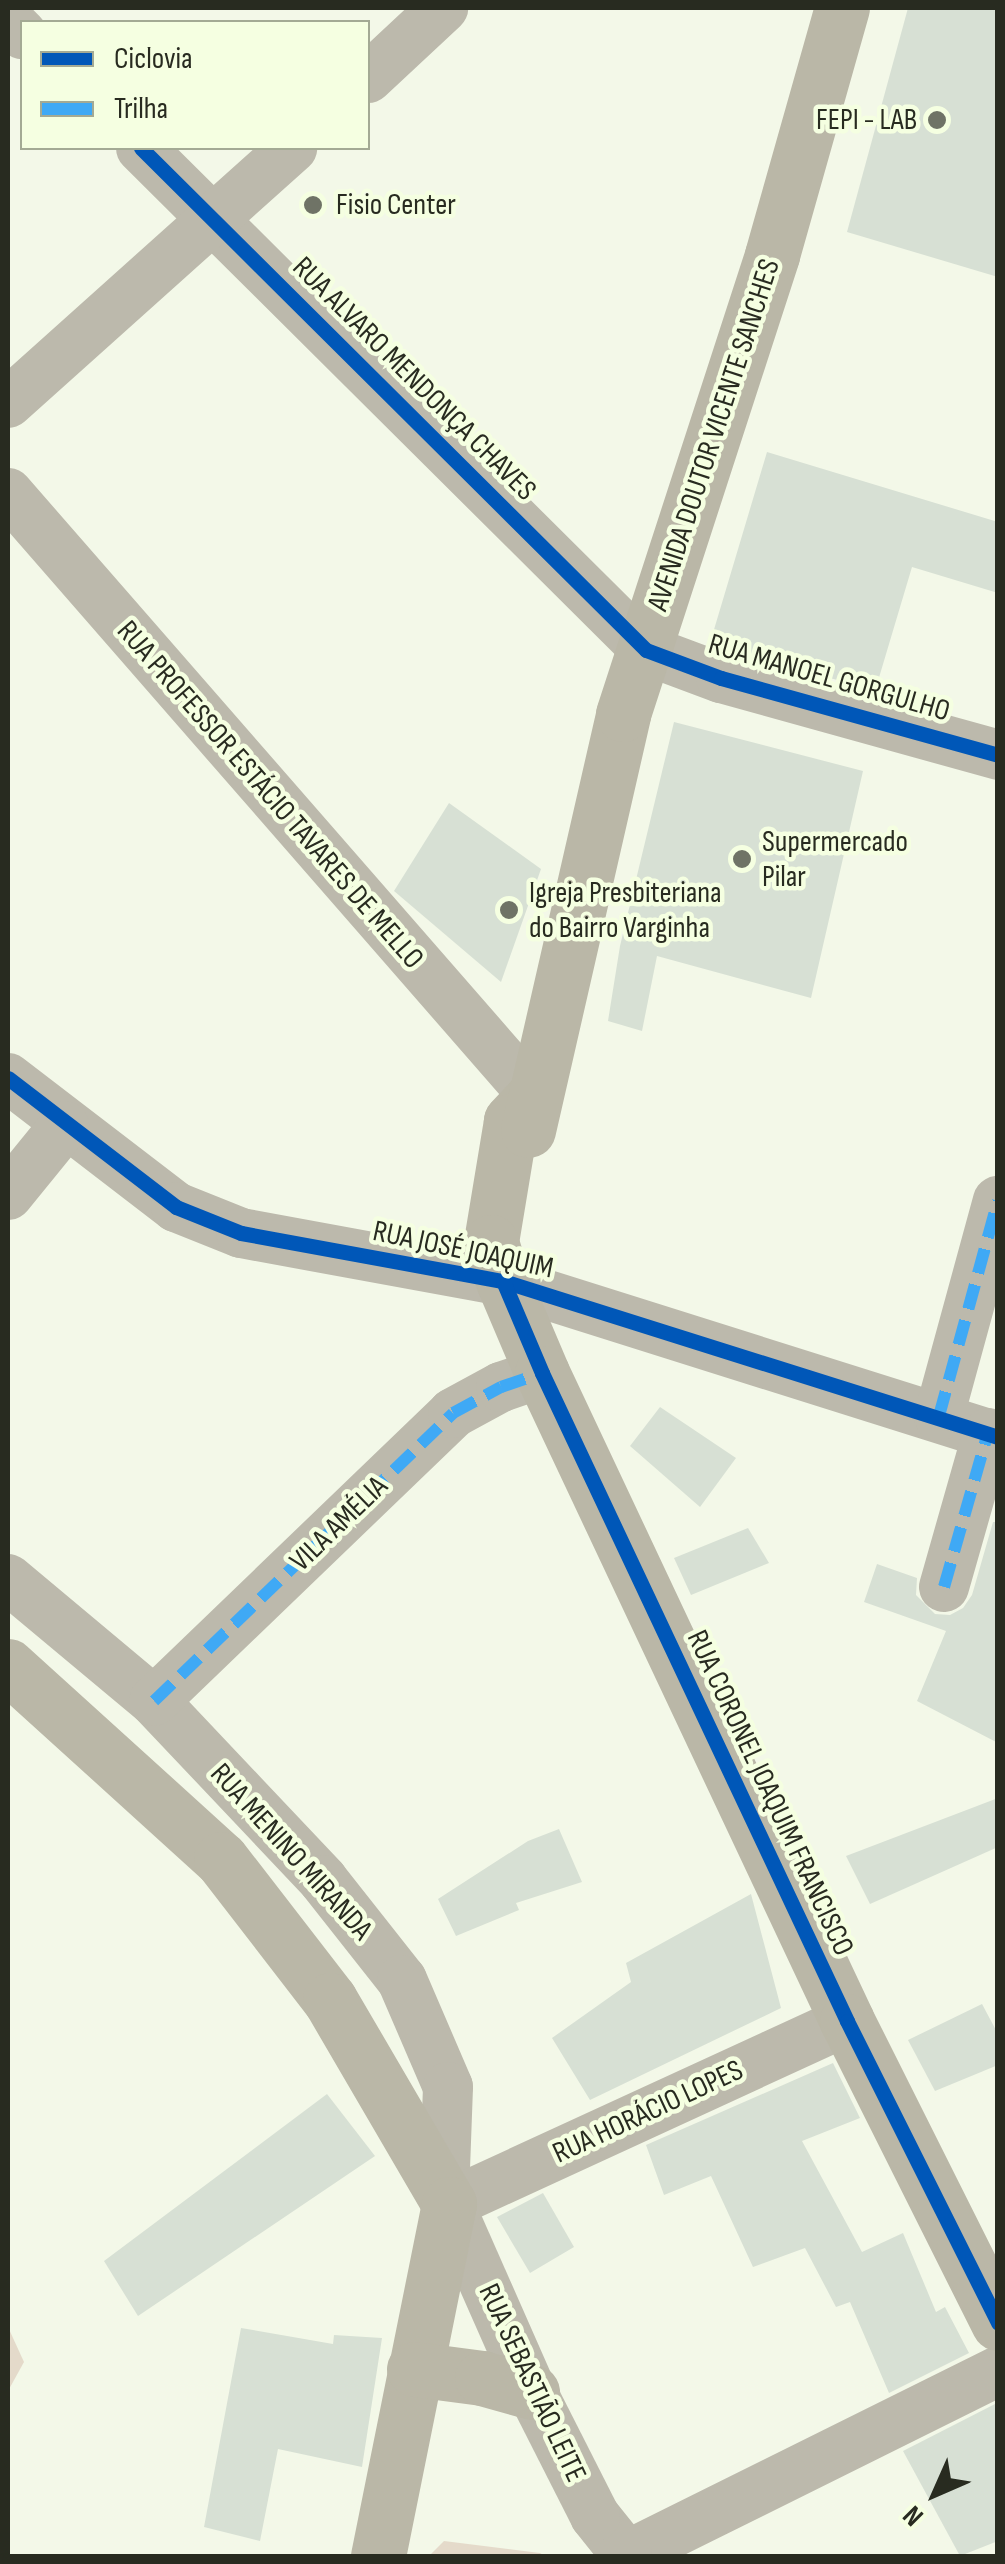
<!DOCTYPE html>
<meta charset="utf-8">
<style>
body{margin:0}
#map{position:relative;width:1005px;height:2564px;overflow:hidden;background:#f3f8e8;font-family:"Sofia Sans Condensed",sans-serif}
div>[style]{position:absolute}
.green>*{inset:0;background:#e4daca}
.building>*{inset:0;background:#d7e0d4}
.minor>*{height:50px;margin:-25px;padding:0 25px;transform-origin:25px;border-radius:25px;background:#bcb9ac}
.secondary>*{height:55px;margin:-27.5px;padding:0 27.5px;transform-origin:27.5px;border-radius:27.5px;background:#bab7a7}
.quiet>*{height:12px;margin-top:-6px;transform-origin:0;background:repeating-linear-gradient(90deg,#3fa9f5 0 25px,transparent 0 37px)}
.cycleway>*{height:15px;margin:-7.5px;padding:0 7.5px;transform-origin:7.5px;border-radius:7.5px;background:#0057b8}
.dots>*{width:28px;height:28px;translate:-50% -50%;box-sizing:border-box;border:5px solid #f5ffe1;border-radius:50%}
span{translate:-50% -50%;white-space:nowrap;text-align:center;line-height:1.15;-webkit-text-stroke:9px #f5ffe1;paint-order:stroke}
.poi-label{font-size:30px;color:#282b20}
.right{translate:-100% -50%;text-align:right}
.left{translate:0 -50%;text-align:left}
.street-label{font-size:30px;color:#282b20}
.frame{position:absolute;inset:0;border:10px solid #282b20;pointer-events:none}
.legend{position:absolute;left:20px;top:20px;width:350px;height:130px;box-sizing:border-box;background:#f5ffe1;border:2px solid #a3aa94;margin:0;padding:12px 18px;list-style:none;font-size:30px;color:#282b20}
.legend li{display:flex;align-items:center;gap:20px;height:50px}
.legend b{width:50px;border:2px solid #a3aa94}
.north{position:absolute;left:885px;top:2444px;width:100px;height:100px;-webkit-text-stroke:8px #f5ffe1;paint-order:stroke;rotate:225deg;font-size:28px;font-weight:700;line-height:40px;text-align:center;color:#282b20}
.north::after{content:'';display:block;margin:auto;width:35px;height:45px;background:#282b20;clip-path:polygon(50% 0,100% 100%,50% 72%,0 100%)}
</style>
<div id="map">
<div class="green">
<div style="clip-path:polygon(8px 2327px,24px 2362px,8px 2391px)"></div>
<div style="clip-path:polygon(444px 2541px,540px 2553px,545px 2556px,429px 2556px)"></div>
</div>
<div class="building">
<div style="clip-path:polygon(908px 8px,998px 8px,998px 277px,847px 232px)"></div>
<div style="clip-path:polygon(767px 452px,998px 522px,998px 593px,912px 567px,875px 691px,710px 643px)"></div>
<div style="clip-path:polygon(674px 722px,863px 771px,811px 998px,657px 956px,642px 1031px,608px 1021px,620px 946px)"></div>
<div style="clip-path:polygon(449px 803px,541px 869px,501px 982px,394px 891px)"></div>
<div style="clip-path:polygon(660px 1407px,736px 1458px,700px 1507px,630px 1446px)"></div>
<div style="clip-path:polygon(993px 1522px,998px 1522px,998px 1743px,917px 1701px,946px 1631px,864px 1602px,877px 1564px,917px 1578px,916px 1595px,935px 1614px,950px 1615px,963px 1608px,972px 1595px)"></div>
<div style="clip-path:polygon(748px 1528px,769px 1563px,691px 1595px,674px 1558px)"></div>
<div style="clip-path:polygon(998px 1798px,998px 1847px,870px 1904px,846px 1856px)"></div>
<div style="clip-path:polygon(559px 1829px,582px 1882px,516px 1903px,519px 1910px,456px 1936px,438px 1899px,528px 1841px)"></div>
<div style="clip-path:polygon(751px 1894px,781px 2008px,590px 2100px,552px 2038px,631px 1982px,626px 1963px)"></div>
<div style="clip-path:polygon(982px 2004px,998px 2034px,998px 2065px,935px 2091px,908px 2040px)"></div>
<div style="clip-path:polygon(833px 2063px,860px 2118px,802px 2141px,862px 2252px,903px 2233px,936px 2312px,945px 2307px,969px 2353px,889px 2393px,850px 2302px,836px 2307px,805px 2248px,753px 2267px,711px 2176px,664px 2195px,646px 2145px)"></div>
<div style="clip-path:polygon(327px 2094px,375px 2156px,138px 2316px,104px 2261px)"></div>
<div style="clip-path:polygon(543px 2193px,574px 2247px,530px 2273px,497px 2217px)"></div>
<div style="clip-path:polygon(241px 2328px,333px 2344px,334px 2335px,382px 2338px,362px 2467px,278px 2449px,260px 2541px,204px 2527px)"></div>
<div style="clip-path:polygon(995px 2404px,998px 2541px,960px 2556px,903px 2451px)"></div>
</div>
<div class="minor">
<div style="left:8px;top:20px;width:20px;rotate:45deg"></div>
<div style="left:368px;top:78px;width:103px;rotate:-43deg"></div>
<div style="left:141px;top:148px;width:712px;rotate:44.83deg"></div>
<div style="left:646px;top:650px;width:80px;rotate:20.5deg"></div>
<div style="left:721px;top:678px;width:288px;rotate:15.5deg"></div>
<div style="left:8px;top:403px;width:382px;rotate:-41.9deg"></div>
<div style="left:8px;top:493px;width:800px;rotate:48.9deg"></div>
<div style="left:8px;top:1078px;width:212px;rotate:37.5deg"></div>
<div style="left:176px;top:1207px;width:70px;rotate:21.8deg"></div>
<div style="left:241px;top:1233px;width:266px;rotate:10.4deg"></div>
<div style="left:503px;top:1281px;width:519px;rotate:17.49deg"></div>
<div style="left:8px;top:1195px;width:89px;rotate:-50.9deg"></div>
<div style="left:939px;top:1416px;width:223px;rotate:-74.7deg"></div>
<div style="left:8px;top:1579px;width:190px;rotate:39.9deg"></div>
<div style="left:154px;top:1701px;width:246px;rotate:46.6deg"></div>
<div style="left:323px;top:1880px;width:127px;rotate:51.7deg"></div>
<div style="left:402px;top:1980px;width:116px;rotate:66.7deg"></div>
<div style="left:448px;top:2087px;width:108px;rotate:92.1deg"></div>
<div style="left:944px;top:1587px;width:160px;rotate:-74.1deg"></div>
<div style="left:154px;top:1701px;width:415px;rotate:-43.9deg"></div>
<div style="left:453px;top:1413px;width:55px;rotate:-28.4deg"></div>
<div style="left:501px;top:1387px;width:43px;rotate:-18.9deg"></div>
<div style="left:626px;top:2556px;width:415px;rotate:-26.4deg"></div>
<div style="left:627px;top:2556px;width:51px;rotate:-128.7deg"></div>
<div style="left:595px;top:2516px;width:139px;rotate:-116.9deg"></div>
<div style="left:532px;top:2392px;width:206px;rotate:-113.8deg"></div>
<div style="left:449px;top:2204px;width:438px;rotate:-24.7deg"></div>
</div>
<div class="secondary">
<div style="left:534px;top:1096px;width:34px;rotate:133deg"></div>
<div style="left:511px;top:1121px;width:123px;rotate:99.4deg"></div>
<div style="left:491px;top:1242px;width:41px;rotate:72.9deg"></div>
<div style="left:503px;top:1281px;width:100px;rotate:67deg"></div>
<div style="left:542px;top:1373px;width:716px;rotate:64.79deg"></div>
<div style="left:847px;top:2021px;width:338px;rotate:63.4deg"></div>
<div style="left:528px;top:1130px;width:427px;rotate:-77.1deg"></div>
<div style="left:623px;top:714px;width:483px;rotate:-72deg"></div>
<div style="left:772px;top:255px;width:257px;rotate:-74.2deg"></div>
<div style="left:8px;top:1666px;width:287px;rotate:42.2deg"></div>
<div style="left:221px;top:1859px;width:178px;rotate:52.3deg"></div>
<div style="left:330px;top:2000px;width:236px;rotate:59.7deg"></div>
<div style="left:449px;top:2204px;width:359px;rotate:101.4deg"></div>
<div style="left:414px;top:2369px;width:69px;rotate:7.5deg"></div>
<div style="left:482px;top:2378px;width:52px;rotate:15.6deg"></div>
</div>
<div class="quiet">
<div style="left:939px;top:1416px;width:223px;rotate:-74.7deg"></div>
<div style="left:944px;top:1587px;width:160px;rotate:-74.1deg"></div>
<div style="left:154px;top:1701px;width:415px;rotate:-43.9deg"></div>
<div style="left:453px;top:1413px;width:55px;rotate:-28.4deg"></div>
<div style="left:501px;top:1387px;width:43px;rotate:-18.9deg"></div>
</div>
<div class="cycleway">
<div style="left:141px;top:148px;width:712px;rotate:44.83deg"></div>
<div style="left:646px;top:650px;width:80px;rotate:20.5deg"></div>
<div style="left:721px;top:678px;width:288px;rotate:15.5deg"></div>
<div style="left:8px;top:1078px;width:212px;rotate:37.5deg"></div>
<div style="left:176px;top:1207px;width:70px;rotate:21.8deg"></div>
<div style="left:241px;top:1233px;width:266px;rotate:10.4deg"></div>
<div style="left:503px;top:1281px;width:519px;rotate:17.49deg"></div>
<div style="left:503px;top:1281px;width:100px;rotate:67deg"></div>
<div style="left:542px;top:1373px;width:716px;rotate:64.79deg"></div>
<div style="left:847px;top:2021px;width:338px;rotate:63.4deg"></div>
</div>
<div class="dots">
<div style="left:937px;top:120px;background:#6f7366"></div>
<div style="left:313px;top:205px;background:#6f7366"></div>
<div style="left:742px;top:859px;background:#6f7366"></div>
<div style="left:509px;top:910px;background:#6f7366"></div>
</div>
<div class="poi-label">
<span class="right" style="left:917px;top:120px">FEPI - LAB</span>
<span class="left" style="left:336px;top:205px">Fisio Center</span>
<span class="left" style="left:762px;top:859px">Supermercado<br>Pilar</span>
<span class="left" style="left:529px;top:910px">Igreja Presbiteriana<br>do Bairro Varginha</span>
</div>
<div class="street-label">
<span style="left:414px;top:379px;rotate:45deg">RUA ALVARO MENDONÇA CHAVES</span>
<span style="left:714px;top:435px;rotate:-72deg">AVENIDA DOUTOR VICENTE SANCHES</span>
<span style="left:829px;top:678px;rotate:16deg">RUA MANOEL GORGULHO</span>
<span style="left:270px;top:795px;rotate:49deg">RUA PROFESSOR ESTÁCIO TAVARES DE MELLO</span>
<span style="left:463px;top:1250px;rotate:12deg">RUA JOSÉ JOAQUIM</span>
<span style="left:339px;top:1524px;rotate:-44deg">VILA AMÉLIA</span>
<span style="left:770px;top:1793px;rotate:65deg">RUA CORONEL JOAQUIM FRANCISCO</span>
<span style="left:291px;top:1852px;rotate:48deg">RUA MENINO MIRANDA</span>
<span style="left:648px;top:2112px;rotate:-25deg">RUA HORÁCIO LOPES</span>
<span style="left:532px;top:2383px;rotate:65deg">RUA SEBASTIÃO LEITE</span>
</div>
<div class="frame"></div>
<ul class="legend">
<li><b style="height:12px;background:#0057b8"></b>Ciclovia</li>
<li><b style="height:12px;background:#3fa9f5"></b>Trilha</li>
</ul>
<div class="north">N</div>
</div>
